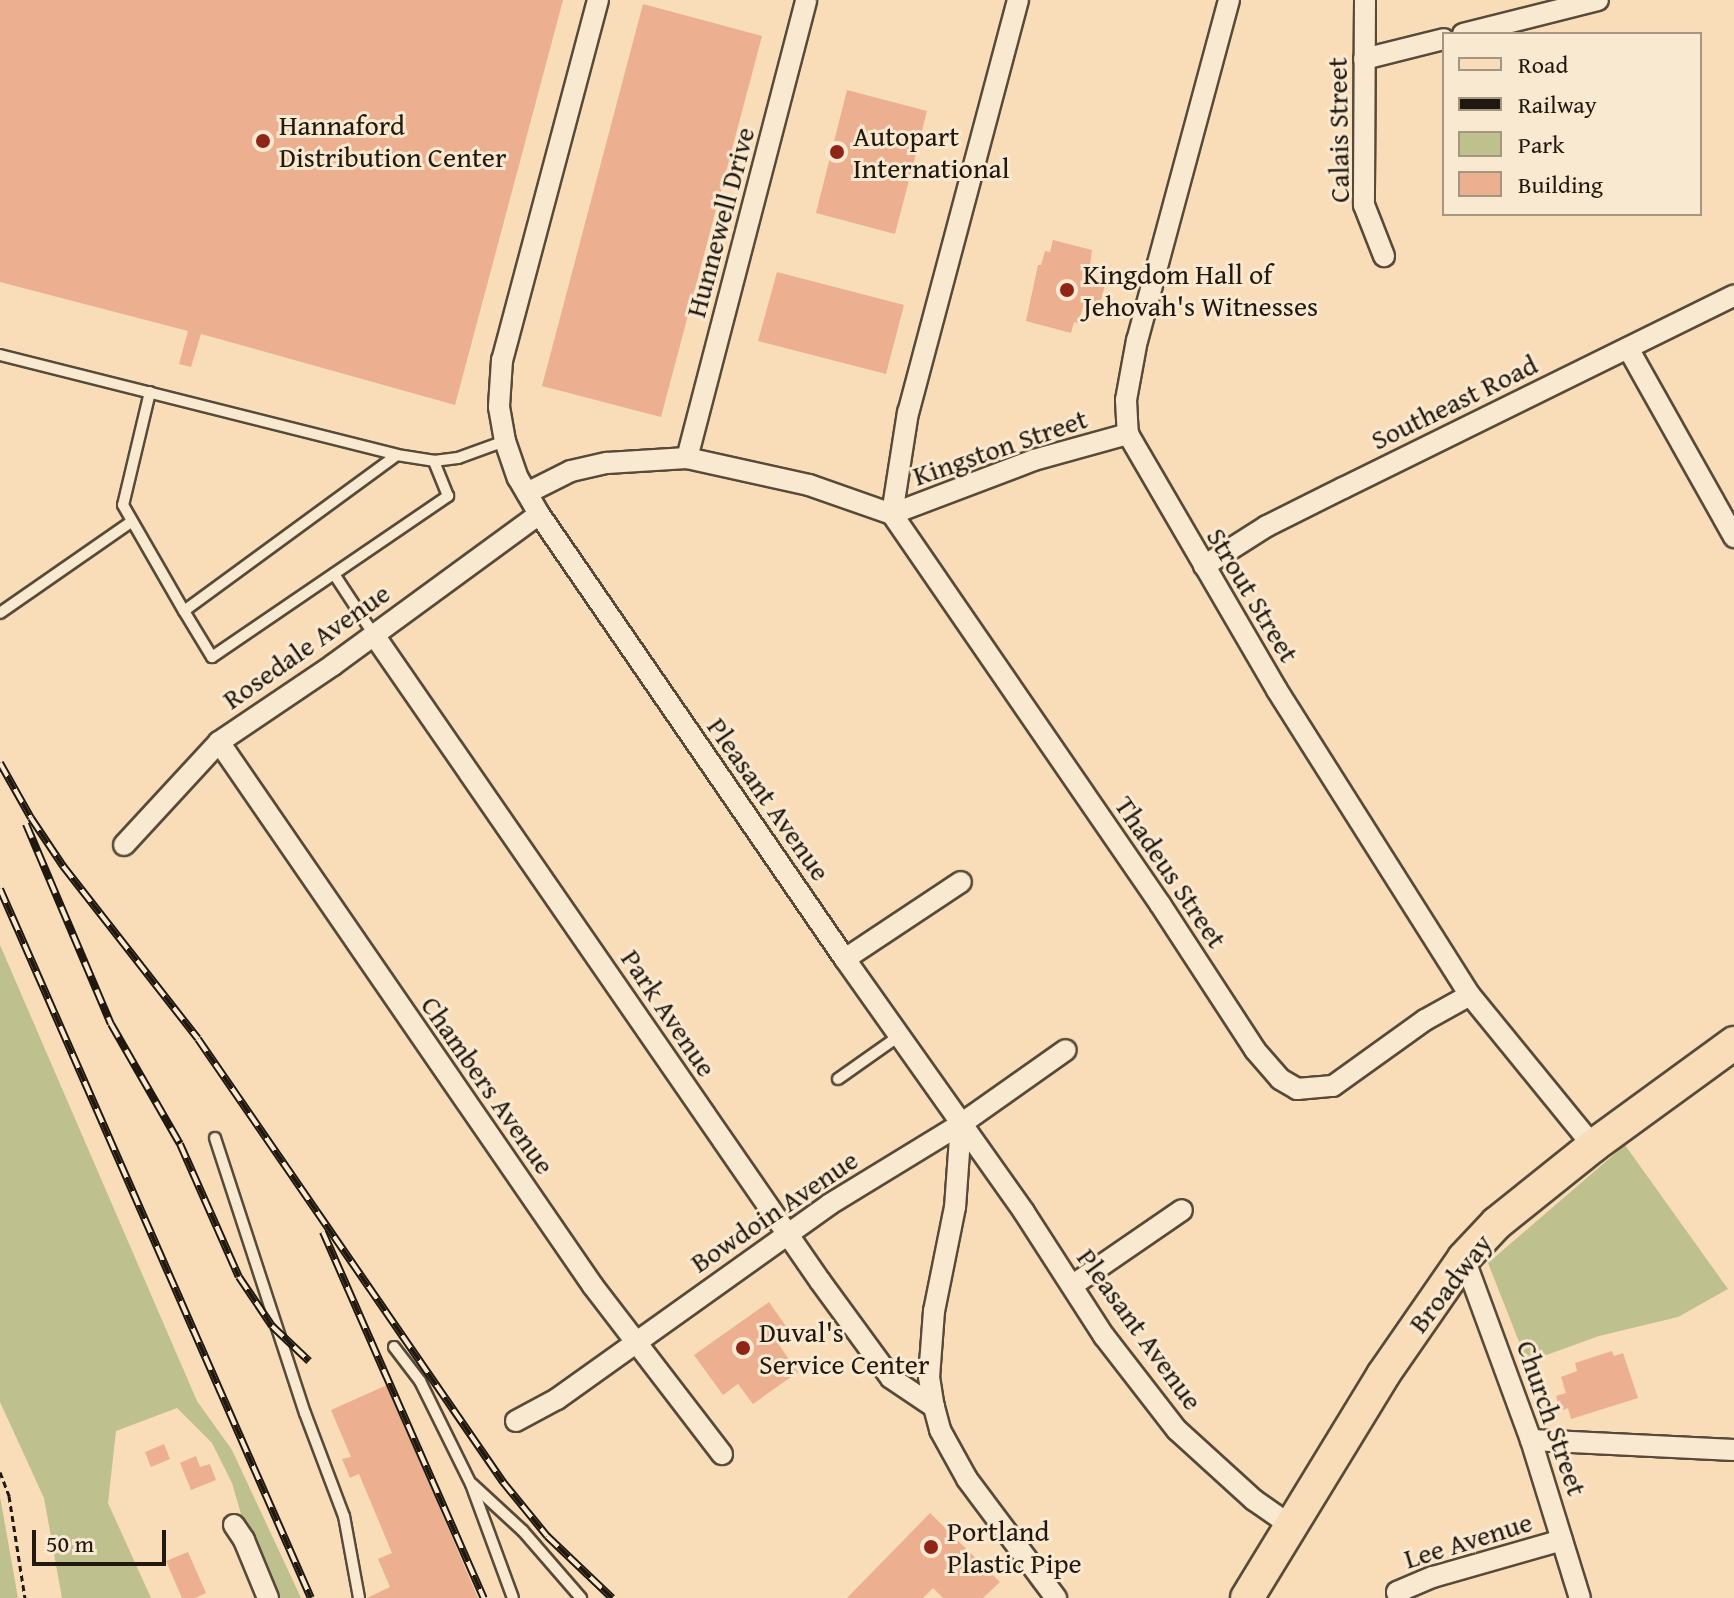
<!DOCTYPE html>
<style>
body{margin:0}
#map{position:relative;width:1734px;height:1598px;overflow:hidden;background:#f8ddb8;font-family:"Gentium Book Plus",serif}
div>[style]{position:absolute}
.green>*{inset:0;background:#bec08e}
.building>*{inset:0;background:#ecb091}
.path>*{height:3px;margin-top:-1.5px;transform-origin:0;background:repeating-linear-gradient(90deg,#21190f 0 6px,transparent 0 10px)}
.roads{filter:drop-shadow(2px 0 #574a39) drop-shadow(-2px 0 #574a39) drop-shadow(0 2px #574a39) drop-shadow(0 -2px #574a39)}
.lane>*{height:10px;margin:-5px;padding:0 5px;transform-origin:5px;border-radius:5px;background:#fae9d1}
.street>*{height:20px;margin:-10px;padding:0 10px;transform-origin:10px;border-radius:10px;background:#fae9d1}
.primary>*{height:32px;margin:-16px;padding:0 16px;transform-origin:16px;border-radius:16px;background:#f8ddb8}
.rail>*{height:8px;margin-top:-4px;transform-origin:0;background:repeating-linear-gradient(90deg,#fae9d1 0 15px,#21190f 0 30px);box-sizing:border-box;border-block:2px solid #21190f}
.dots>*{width:22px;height:22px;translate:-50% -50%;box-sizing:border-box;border:4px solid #fae9d1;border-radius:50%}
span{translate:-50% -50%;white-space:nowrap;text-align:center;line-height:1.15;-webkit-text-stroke:6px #fae9d1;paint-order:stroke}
.poi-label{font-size:28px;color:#21190f}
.left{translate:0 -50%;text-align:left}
.street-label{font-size:28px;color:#21190f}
.legend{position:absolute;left:1442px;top:32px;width:260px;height:184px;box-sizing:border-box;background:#fae9d1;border:2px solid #a39683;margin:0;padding:10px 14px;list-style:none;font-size:24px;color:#21190f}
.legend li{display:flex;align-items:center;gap:16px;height:40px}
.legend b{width:40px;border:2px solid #a39683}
.scale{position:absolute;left:32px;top:1530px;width:134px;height:36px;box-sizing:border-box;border:4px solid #21190f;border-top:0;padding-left:10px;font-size:24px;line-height:28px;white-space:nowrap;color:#21190f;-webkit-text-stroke:6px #fae9d1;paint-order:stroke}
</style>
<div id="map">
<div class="green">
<div style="clip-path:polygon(0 945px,197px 1401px,232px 1450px,301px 1598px,277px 1598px,243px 1521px,232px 1483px,212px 1443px,177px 1408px,116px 1431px,108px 1503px,151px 1598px,62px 1598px,44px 1498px,0 1402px)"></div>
<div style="clip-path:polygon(1625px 1145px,1728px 1289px,1678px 1317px,1599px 1336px,1527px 1362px,1488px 1263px)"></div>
<div style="clip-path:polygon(0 1498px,1px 1502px,18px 1598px,0 1598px)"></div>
</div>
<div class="building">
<div style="clip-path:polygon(0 0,563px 0,455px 405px,201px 334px,191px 367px,179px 364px,188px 331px,0 282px)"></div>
<div style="clip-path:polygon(643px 4px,762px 36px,661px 417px,542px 386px)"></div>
<div style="clip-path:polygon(847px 90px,927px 111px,895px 234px,816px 213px)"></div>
<div style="clip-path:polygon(1053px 240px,1092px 250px,1088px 281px,1105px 285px,1099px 308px,1084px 304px,1078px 323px,1074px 322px,1071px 333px,1026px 321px,1038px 265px,1041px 265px,1045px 251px,1050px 252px)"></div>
<div style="clip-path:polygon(777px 272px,904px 305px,886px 374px,758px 341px)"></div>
<div style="clip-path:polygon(769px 1302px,790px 1332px,777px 1342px,798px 1372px,753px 1404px,738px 1384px,723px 1395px,694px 1355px)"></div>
<div style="clip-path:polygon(1612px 1351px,1614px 1356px,1623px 1353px,1638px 1398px,1571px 1419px,1568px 1408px,1560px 1411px,1556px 1396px,1566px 1393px,1561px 1377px,1577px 1371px,1575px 1363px)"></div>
<div style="clip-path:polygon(387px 1385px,478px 1598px,367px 1598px,390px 1587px,378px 1559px,392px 1553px,359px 1474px,350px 1478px,342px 1459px,351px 1457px,331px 1410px)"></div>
<div style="clip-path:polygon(164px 1444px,170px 1459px,151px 1467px,145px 1452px)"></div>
<div style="clip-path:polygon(196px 1456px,200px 1467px,210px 1464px,216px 1480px,191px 1490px,180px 1463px)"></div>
<div style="clip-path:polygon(930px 1513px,1000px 1582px,983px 1598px,943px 1598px,933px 1588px,923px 1598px,847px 1598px)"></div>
<div style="clip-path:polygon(188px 1552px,206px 1593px,195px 1598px,182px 1598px,166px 1561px)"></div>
</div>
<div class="path">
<div style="left:0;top:1472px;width:26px;rotate:69deg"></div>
<div style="left:9px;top:1496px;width:103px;rotate:81.1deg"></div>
</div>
<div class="roads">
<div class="lane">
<div style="left:0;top:355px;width:409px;rotate:14.1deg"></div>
<div style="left:397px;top:455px;width:37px;rotate:9deg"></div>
<div style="left:434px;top:461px;width:24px;rotate:-7deg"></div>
<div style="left:458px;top:458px;width:50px;rotate:-19.9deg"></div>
<div style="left:150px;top:392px;width:116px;rotate:103.4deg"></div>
<div style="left:123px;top:505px;width:122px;rotate:60.1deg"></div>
<div style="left:397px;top:455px;width:264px;rotate:143.8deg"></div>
<div style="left:184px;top:611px;width:54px;rotate:58.7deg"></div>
<div style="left:212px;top:657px;width:286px;rotate:-34.3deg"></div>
<div style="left:448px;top:496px;width:38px;rotate:-112deg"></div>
<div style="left:334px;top:574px;width:73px;rotate:56.7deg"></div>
<div style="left:0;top:613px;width:160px;rotate:-34.8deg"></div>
<div style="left:838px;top:1079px;width:75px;rotate:-35.2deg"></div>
<div style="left:215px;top:1138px;width:289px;rotate:71.9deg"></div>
<div style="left:305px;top:1413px;width:110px;rotate:69.3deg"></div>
<div style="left:344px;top:1516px;width:83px;rotate:79.6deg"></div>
<div style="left:394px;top:1347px;width:43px;rotate:52.6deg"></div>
<div style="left:420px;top:1381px;width:115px;rotate:63.7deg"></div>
<div style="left:471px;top:1484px;width:121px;rotate:69.8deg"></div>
<div style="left:472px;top:1484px;width:69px;rotate:42.7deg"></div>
<div style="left:523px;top:1531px;width:89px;rotate:49.1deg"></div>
</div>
<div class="street">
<div style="left:598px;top:0;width:373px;rotate:104.9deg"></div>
<div style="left:502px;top:360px;width:47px;rotate:93.7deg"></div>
<div style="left:499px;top:407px;width:35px;rotate:80deg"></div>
<div style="left:505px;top:441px;width:39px;rotate:71deg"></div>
<div style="left:518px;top:478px;width:42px;rotate:59.7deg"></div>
<div style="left:539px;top:514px;width:540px;rotate:55.49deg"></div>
<div style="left:845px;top:959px;width:310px;rotate:54.7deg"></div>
<div style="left:1024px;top:1212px;width:148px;rotate:57.2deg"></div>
<div style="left:1104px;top:1336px;width:119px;rotate:52.2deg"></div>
<div style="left:1177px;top:1430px;width:104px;rotate:42.3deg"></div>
<div style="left:1254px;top:1500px;width:44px;rotate:34.8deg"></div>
<div style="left:1018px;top:0;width:426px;rotate:104.9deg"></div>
<div style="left:908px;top:412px;width:103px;rotate:98.9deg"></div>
<div style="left:892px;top:514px;width:473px;rotate:55.5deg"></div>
<div style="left:1160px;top:904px;width:174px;rotate:56.9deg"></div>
<div style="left:1255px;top:1050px;width:38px;rotate:49deg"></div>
<div style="left:1280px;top:1079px;width:20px;rotate:30deg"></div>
<div style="left:1297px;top:1089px;width:36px;rotate:-5deg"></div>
<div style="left:1333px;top:1086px;width:113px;rotate:-35.7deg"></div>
<div style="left:1425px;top:1020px;width:51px;rotate:-29.1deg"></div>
<div style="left:1229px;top:0;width:352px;rotate:105.1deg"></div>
<div style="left:1137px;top:340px;width:61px;rotate:100.4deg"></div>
<div style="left:1126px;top:400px;width:34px;rotate:87deg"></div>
<div style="left:1128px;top:434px;width:296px;rotate:59.8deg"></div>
<div style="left:1277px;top:690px;width:361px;rotate:57.7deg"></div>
<div style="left:1470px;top:995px;width:195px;rotate:50.8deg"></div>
<div style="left:1365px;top:0;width:205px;rotate:90.3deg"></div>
<div style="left:1364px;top:205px;width:55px;rotate:68.6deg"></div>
<div style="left:1463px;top:34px;width:139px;rotate:-14.1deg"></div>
<div style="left:1364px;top:59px;width:82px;rotate:-14deg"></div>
<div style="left:1628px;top:348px;width:217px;rotate:60.7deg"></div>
<div style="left:687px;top:458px;width:473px;rotate:-75.4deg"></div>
<div style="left:527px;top:493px;width:49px;rotate:-26.6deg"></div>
<div style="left:571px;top:471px;width:37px;rotate:-13deg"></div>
<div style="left:607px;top:463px;width:80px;rotate:-3.6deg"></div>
<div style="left:687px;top:458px;width:125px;rotate:12.5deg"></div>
<div style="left:809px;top:485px;width:88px;rotate:19.3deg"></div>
<div style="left:892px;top:514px;width:152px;rotate:-20.8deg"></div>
<div style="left:1034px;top:460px;width:98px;rotate:-15.5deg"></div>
<div style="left:1204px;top:566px;width:75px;rotate:-32.4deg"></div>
<div style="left:1267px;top:526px;width:85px;rotate:-26.6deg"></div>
<div style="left:1343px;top:488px;width:436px;rotate:-26.2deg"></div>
<div style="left:374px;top:635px;width:785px;rotate:55.38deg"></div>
<div style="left:820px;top:1281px;width:120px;rotate:53.8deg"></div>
<div style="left:891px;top:1378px;width:52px;rotate:34deg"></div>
<div style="left:219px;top:742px;width:660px;rotate:55.49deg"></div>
<div style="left:593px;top:1286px;width:212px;rotate:52.5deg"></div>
<div style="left:124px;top:845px;width:140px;rotate:-47.3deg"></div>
<div style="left:219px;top:742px;width:138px;rotate:-34deg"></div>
<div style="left:333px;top:665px;width:255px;rotate:-36.2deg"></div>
<div style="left:845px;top:959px;width:139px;rotate:-33.6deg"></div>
<div style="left:961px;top:1124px;width:83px;rotate:94.1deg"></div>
<div style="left:955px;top:1207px;width:106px;rotate:101.4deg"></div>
<div style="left:934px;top:1311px;width:66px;rotate:94.3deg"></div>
<div style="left:929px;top:1377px;width:30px;rotate:81deg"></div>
<div style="left:934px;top:1407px;width:24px;rotate:75deg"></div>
<div style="left:940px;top:1430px;width:56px;rotate:61.1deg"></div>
<div style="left:967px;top:1479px;width:149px;rotate:53.2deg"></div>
<div style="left:1464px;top:1258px;width:194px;rotate:69.8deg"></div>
<div style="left:1531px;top:1440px;width:165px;rotate:72.8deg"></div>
<div style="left:1073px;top:1285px;width:132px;rotate:-34.5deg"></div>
<div style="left:516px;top:1421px;width:47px;rotate:-28.2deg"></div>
<div style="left:557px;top:1399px;width:335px;rotate:-35.5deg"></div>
<div style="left:830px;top:1204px;width:153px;rotate:-31.4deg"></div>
<div style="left:961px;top:1124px;width:128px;rotate:-35.2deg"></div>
<div style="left:1531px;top:1440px;width:203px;rotate:2.8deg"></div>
<div style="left:234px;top:1525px;width:18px;rotate:56deg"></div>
<div style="left:244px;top:1540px;width:63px;rotate:67.5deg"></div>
<div style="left:1399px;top:1598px;width:6px;rotate:-108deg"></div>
<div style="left:1397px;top:1592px;width:39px;rotate:-23deg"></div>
<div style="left:1433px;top:1577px;width:134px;rotate:-16deg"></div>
</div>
<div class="primary">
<div style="left:1247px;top:1598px;width:261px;rotate:-58.6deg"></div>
<div style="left:1383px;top:1375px;width:142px;rotate:-55.3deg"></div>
<div style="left:1464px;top:1258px;width:48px;rotate:-46.7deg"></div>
<div style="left:1497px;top:1223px;width:123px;rotate:-38.7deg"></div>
<div style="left:1593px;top:1146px;width:175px;rotate:-36.1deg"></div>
</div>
</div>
<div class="rail">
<div style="left:0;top:763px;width:63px;rotate:60.6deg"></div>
<div style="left:31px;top:818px;width:58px;rotate:56.3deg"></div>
<div style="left:63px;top:866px;width:219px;rotate:52deg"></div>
<div style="left:198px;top:1039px;width:538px;rotate:55.45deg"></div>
<div style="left:503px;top:1482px;width:70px;rotate:50.8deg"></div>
<div style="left:547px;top:1536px;width:90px;rotate:43.6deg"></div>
<div style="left:26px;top:824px;width:217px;rotate:67deg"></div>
<div style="left:111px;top:1024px;width:138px;rotate:60.1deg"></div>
<div style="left:180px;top:1144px;width:145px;rotate:66.1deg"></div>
<div style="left:239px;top:1277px;width:59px;rotate:56deg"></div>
<div style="left:272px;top:1326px;width:51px;rotate:43.4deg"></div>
<div style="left:0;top:889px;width:774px;rotate:66.32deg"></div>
<div style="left:323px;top:1232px;width:400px;rotate:66.3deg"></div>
</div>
<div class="dots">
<div style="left:263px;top:141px;background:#8f2418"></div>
<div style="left:837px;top:152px;background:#8f2418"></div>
<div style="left:1067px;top:290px;background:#8f2418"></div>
<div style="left:743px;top:1348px;background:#8f2418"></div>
<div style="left:931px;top:1547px;background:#8f2418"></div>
</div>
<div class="poi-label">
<span class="left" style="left:279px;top:141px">Hannaford<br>Distribution Center</span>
<span class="left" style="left:853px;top:152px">Autopart<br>International</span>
<span class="left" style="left:1083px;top:290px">Kingdom Hall of<br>Jehovah's Witnesses</span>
<span class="left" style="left:759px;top:1348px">Duval's<br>Service Center</span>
<span class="left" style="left:947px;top:1547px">Portland<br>Plastic Pipe</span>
</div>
<div class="street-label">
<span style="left:1338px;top:130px;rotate:-91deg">Calais Street</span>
<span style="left:720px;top:222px;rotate:-75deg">Hunnewell Drive</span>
<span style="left:1454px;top:402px;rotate:-26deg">Southeast Road</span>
<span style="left:1000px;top:447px;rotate:-19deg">Kingston Street</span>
<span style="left:1253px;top:595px;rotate:59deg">Strout Street</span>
<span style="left:306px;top:646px;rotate:-35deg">Rosedale Avenue</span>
<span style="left:769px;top:799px;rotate:55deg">Pleasant Avenue</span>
<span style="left:1171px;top:872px;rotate:56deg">Thadeus Street</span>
<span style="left:669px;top:1013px;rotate:56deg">Park Avenue</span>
<span style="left:488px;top:1085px;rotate:55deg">Chambers Avenue</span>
<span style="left:774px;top:1211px;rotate:-34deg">Bowdoin Avenue</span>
<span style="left:1450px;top:1283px;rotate:-52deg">Broadway</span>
<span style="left:1140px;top:1329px;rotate:54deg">Pleasant Avenue</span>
<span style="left:1552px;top:1418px;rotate:71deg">Church Street</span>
<span style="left:1468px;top:1540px;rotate:-17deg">Lee Avenue</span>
</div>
<ul class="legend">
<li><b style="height:10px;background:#f8ddb8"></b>Road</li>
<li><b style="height:10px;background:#21190f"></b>Railway</li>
<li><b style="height:22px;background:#bec08e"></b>Park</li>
<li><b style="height:22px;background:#ecb091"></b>Building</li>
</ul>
<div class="scale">50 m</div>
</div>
